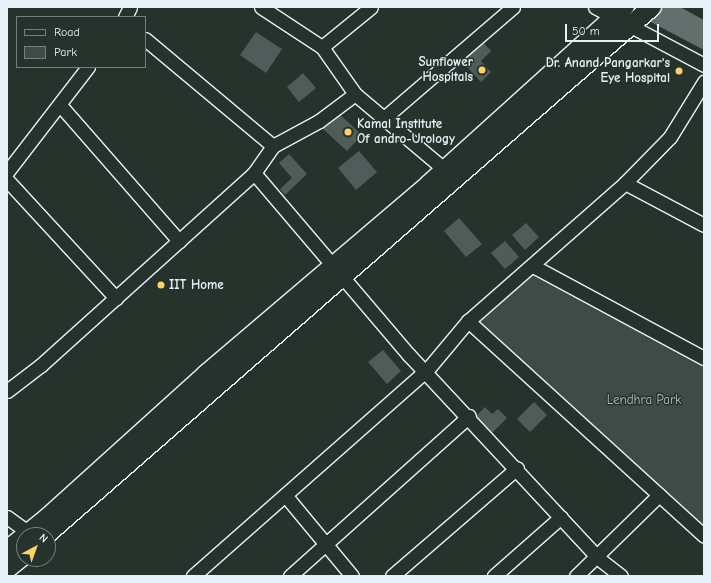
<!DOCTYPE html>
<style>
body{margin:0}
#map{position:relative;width:711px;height:583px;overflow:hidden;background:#26332d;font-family:"Comic Neue",sans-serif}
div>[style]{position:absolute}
.green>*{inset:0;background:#3e4b47}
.water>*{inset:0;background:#636f6d}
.building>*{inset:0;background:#505c59}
.roads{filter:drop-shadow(1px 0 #e8f1f8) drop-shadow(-1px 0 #e8f1f8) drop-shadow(0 1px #e8f1f8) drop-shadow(0 -1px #e8f1f8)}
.minor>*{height:13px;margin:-6.5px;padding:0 6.5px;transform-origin:6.5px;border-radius:6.5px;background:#26332d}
.secondary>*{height:18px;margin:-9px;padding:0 9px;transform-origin:9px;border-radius:9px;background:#26332d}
.dots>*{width:11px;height:11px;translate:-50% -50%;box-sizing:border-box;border:2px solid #26332d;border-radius:50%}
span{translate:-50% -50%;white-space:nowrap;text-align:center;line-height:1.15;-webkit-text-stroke:3px #26332d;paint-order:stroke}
.poi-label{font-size:13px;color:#e8f1f8;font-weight:700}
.right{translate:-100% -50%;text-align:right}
.left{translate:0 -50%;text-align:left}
.park-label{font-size:13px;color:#b5bfc3}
.frame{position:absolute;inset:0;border:8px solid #e8f1f8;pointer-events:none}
.legend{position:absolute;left:16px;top:16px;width:130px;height:52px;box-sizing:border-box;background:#26332d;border:1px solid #747f7e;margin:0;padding:5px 7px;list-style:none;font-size:12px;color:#e8f1f8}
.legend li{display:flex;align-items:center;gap:8px;height:20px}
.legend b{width:20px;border:1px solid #747f7e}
.north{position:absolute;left:16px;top:527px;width:40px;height:40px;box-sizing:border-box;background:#26332d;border:1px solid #747f7e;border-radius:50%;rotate:41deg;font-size:11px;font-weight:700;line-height:16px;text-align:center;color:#e8f1f8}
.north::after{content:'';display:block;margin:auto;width:14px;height:18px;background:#ffd166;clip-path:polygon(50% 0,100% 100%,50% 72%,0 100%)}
.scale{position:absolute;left:565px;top:24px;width:94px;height:18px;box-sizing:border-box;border:2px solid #e8f1f8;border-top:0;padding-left:5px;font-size:12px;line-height:14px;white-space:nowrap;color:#e8f1f8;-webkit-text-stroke:3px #26332d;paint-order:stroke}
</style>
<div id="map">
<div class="green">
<div style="clip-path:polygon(527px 271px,704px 366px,704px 536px,468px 321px)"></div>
</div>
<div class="water">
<div style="clip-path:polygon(659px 7px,680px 7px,704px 20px,704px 50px,647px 20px)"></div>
</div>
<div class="building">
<div style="clip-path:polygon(256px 32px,282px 49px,266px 73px,240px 55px)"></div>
<div style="clip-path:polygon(478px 37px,491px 51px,481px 61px,491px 72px,481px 82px,458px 57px)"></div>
<div style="clip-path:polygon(303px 73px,316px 88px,299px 102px,287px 87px)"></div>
<div style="clip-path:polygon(337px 112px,362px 135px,347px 151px,322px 128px)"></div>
<div style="clip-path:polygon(359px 151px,377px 172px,356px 190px,338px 168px)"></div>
<div style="clip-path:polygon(289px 154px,307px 174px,285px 195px,280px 189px,292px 178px,279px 163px)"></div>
<div style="clip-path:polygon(459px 218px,482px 244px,466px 257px,444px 231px)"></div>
<div style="clip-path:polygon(526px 223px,539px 237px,525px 250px,512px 235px)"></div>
<div style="clip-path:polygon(505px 241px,519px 257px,505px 269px,491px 253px)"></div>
<div style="clip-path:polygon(383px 350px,401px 371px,387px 384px,368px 362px)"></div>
<div style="clip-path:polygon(534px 402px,547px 415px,530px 432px,517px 419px)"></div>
<div style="clip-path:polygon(485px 407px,492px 414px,498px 409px,507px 418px,490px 435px,474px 418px)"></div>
</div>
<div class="roads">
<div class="minor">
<div style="left:261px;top:7px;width:73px;rotate:33.3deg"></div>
<div style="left:595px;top:7px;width:123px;rotate:28deg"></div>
<div style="left:125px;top:17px;width:11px;rotate:-63deg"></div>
<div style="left:145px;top:39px;width:167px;rotate:39.9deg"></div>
<div style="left:355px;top:94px;width:57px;rotate:-125.1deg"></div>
<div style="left:322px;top:47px;width:63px;rotate:-39.2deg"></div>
<div style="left:60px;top:105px;width:181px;rotate:48.8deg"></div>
<div style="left:384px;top:118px;width:170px;rotate:-40.7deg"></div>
<div style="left:444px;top:169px;width:116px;rotate:-139.9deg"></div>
<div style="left:355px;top:94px;width:45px;rotate:143.1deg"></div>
<div style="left:319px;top:121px;width:52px;rotate:151.5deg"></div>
<div style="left:273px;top:146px;width:33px;rotate:125deg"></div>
<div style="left:254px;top:173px;width:239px;rotate:49.6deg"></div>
<div style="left:409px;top:355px;width:277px;rotate:47deg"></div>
<div style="left:598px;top:558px;width:29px;rotate:38deg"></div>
<div style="left:7px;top:172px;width:133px;rotate:-52.4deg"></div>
<div style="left:7px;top:180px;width:161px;rotate:47.3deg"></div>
<div style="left:625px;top:183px;width:89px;rotate:28deg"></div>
<div style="left:533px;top:266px;width:194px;rotate:28.3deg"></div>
<div style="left:468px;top:321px;width:319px;rotate:42.3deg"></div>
<div style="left:7px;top:391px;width:43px;rotate:-37.4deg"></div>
<div style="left:41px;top:365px;width:287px;rotate:-42deg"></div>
<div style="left:285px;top:495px;width:105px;rotate:50.4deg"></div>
<div style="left:7px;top:517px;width:26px;rotate:36deg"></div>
<div style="left:193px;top:576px;width:312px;rotate:-41.4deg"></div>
<div style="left:427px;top:370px;width:64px;rotate:-50.1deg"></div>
<div style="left:468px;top:321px;width:209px;rotate:-41.3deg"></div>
<div style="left:625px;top:183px;width:64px;rotate:-45.6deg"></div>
<div style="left:670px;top:137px;width:65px;rotate:-58.3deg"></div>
<div style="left:290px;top:576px;width:240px;rotate:-41.8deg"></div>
<div style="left:392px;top:576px;width:165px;rotate:-40.8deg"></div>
<div style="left:494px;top:576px;width:89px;rotate:-41.4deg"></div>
<div style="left:576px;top:576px;width:116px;rotate:-44.3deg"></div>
</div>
<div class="secondary">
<div style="left:46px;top:535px;width:804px;rotate:-41.07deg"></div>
<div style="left:7px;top:550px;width:53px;rotate:-38.8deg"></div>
<div style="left:48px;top:517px;width:213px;rotate:-42.1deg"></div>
<div style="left:206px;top:374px;width:293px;rotate:-40.4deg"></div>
<div style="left:429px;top:184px;width:264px;rotate:-42.1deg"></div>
<div style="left:7px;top:569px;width:22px;rotate:-39deg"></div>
</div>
</div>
<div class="dots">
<div style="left:482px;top:70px;background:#ffd166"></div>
<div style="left:679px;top:71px;background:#ffd166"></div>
<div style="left:348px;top:132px;background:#ffd166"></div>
<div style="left:161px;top:285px;background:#ffd166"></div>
</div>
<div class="poi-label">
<span class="right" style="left:473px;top:70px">Sunflower<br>Hospitals</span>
<span class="right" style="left:670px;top:71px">Dr. Anand Pangarkar's<br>Eye Hospital</span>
<span class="left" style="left:357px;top:132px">Kamal Institute<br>Of andro-Urology</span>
<span class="left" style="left:169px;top:285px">IIT Home</span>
</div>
<div class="park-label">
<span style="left:644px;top:400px">Lendhra Park</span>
</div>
<div class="frame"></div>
<ul class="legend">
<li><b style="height:5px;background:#26332d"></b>Road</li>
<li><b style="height:11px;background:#3e4b47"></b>Park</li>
</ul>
<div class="north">N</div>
<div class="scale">50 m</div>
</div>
